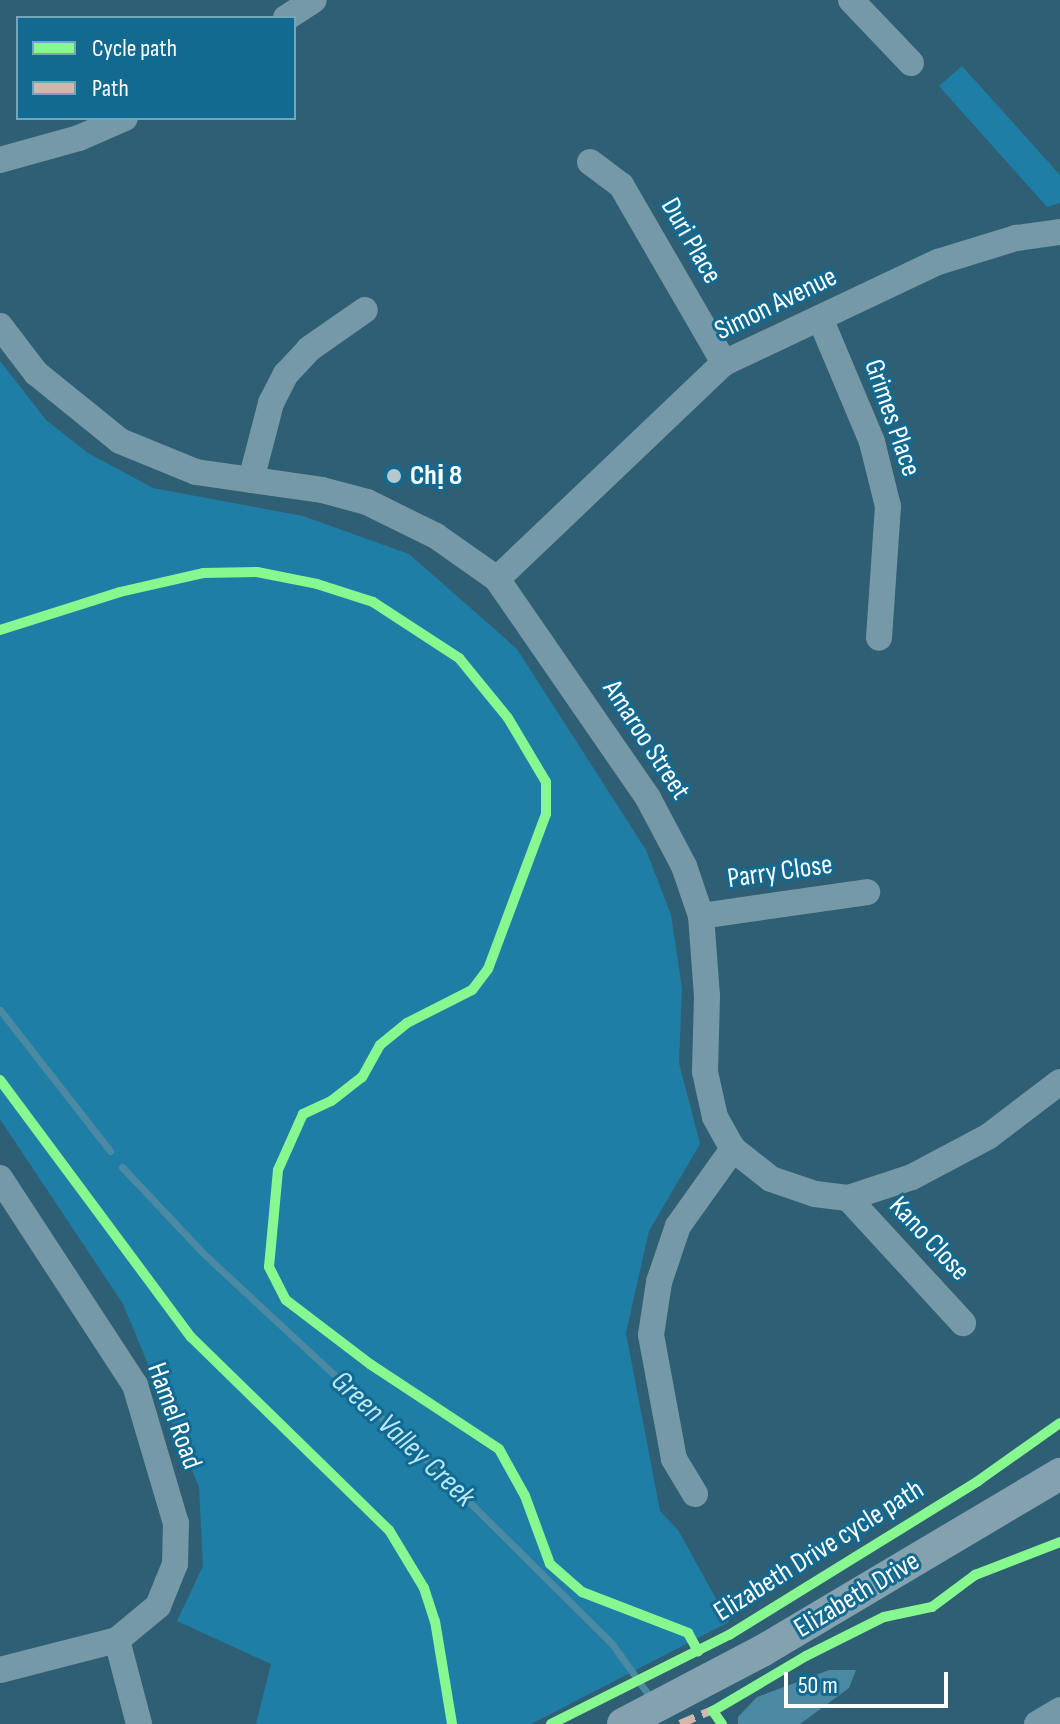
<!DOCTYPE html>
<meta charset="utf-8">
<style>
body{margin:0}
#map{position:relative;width:1060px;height:1724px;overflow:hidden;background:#2f5f74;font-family:"Sofia Sans Condensed",sans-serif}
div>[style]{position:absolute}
.green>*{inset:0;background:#1f7ea6}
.water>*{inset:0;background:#4c89a3}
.stream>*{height:7px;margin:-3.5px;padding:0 3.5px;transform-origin:3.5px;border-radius:3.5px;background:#4c89a3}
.minor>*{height:26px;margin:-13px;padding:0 13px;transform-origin:13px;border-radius:13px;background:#7699a7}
.major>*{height:32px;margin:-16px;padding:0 16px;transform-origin:16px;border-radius:16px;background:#83a1af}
.quiet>*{height:8px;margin-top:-4px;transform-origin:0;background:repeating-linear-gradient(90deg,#d1b7ad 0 16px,transparent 0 24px)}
.cycleway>*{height:10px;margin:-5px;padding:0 5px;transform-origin:5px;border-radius:5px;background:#87f88f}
.dots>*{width:22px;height:22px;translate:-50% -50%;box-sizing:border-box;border:4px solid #126a91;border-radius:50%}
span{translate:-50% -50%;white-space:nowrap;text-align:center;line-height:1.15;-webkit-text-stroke:6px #126a91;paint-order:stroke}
.street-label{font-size:28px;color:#fff}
.poi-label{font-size:28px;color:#fff;font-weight:700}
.left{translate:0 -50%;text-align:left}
.water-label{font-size:30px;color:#bbe8fa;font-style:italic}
.legend{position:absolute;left:16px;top:16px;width:280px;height:104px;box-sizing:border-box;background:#126a91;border:2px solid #71a6bd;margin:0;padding:10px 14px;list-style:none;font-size:24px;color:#fff}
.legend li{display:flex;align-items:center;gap:16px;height:40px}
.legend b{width:40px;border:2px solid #71a6bd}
.scale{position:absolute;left:784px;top:1672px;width:164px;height:36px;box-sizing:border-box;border:4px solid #fff;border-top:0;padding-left:10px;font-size:24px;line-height:28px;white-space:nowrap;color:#fff;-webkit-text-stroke:6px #126a91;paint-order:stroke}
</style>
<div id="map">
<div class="green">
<div style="clip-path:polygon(962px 66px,1060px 175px,1060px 203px,1047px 207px,939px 86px)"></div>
<div style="clip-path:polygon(0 361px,46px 420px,88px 453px,153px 488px,303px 516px,409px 554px,517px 649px,646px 850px,671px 915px,682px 988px,679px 1063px,700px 1144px,649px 1231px,626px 1333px,660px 1511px,678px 1530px,729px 1622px,531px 1724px,256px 1724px,271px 1664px,177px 1621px,203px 1566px,199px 1487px,123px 1304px,0 1119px)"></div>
</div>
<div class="water">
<div style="clip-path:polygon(829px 1670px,856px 1670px,849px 1688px,800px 1724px,738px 1724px,738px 1717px,757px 1697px)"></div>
</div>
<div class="stream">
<div style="left:0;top:1010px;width:179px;rotate:52deg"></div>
<div style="left:122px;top:1167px;width:121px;rotate:46.7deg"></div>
<div style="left:205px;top:1255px;width:316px;rotate:42.8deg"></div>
<div style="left:437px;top:1470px;width:248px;rotate:44.8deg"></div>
<div style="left:613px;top:1645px;width:69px;rotate:54.5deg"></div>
</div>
<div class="minor">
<div style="left:851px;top:0;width:87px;rotate:46.4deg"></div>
<div style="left:286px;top:18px;width:33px;rotate:-33deg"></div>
<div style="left:0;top:160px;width:82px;rotate:-15.6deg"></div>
<div style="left:79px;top:138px;width:50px;rotate:-23.5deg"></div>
<div style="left:590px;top:162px;width:39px;rotate:37deg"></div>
<div style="left:621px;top:185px;width:206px;rotate:59.9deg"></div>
<div style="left:820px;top:318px;width:134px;rotate:67.2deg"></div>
<div style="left:872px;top:442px;width:66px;rotate:76deg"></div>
<div style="left:888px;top:506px;width:132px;rotate:93.9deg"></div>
<div style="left:0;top:326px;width:59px;rotate:52.5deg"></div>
<div style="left:36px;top:373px;width:108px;rotate:39deg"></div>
<div style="left:120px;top:441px;width:82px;rotate:22.2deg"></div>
<div style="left:196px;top:472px;width:127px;rotate:8.1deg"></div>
<div style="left:322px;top:490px;width:47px;rotate:14.9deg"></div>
<div style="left:367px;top:502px;width:77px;rotate:26.2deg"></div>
<div style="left:436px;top:536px;width:75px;rotate:35.2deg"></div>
<div style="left:497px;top:579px;width:266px;rotate:55.4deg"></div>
<div style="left:648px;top:798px;width:77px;rotate:62.1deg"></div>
<div style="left:684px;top:866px;width:53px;rotate:71.2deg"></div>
<div style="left:701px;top:916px;width:80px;rotate:85.7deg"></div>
<div style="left:707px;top:996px;width:76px;rotate:91.5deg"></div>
<div style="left:705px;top:1072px;width:46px;rotate:77.5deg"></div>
<div style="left:715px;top:1117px;width:37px;rotate:61deg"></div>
<div style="left:733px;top:1149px;width:48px;rotate:38.3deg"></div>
<div style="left:771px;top:1179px;width:46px;rotate:18.8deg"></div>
<div style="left:815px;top:1194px;width:33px;rotate:7deg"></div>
<div style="left:848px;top:1198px;width:67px;rotate:-18.2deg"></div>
<div style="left:912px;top:1177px;width:87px;rotate:-28deg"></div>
<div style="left:989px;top:1136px;width:89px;rotate:-37.3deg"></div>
<div style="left:251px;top:480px;width:80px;rotate:-75.4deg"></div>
<div style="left:271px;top:403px;width:33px;rotate:-63deg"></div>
<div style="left:286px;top:374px;width:34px;rotate:-47deg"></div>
<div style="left:309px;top:349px;width:68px;rotate:-34.9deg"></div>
<div style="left:497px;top:579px;width:313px;rotate:-43.6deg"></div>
<div style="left:724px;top:363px;width:237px;rotate:-25.3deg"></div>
<div style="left:938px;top:262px;width:82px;rotate:-17.1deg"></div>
<div style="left:1016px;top:238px;width:44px;rotate:-7.8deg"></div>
<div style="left:701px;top:916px;width:168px;rotate:-8.2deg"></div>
<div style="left:0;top:1178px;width:247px;rotate:56.9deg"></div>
<div style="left:135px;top:1385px;width:144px;rotate:73.5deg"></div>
<div style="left:176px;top:1523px;width:41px;rotate:91.4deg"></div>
<div style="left:175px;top:1564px;width:45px;rotate:112deg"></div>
<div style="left:158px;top:1606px;width:53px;rotate:140.3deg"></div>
<div style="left:117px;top:1640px;width:121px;rotate:165.6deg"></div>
<div style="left:848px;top:1198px;width:170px;rotate:47.4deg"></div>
<div style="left:695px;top:1494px;width:41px;rotate:-121deg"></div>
<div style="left:674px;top:1459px;width:126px;rotate:-100.5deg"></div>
<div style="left:651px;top:1335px;width:54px;rotate:-81.4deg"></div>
<div style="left:659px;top:1282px;width:59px;rotate:-71.3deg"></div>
<div style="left:678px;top:1226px;width:95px;rotate:-54.5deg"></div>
<div style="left:117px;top:1640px;width:87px;rotate:75.3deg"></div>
<div style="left:1037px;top:1724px;width:27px;rotate:-31deg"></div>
</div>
<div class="major">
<div style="left:623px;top:1724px;width:157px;rotate:-27.7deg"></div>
<div style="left:762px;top:1651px;width:347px;rotate:-30.7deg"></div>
</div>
<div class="quiet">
<div style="left:680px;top:1724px;width:40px;rotate:-23.4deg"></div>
</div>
<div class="cycleway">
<div style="left:0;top:630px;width:126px;rotate:-17.6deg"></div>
<div style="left:120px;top:592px;width:85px;rotate:-12.9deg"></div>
<div style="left:203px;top:573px;width:54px;rotate:-1.1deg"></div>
<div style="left:257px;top:572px;width:61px;rotate:11.3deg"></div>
<div style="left:317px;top:584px;width:59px;rotate:17.8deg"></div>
<div style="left:373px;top:602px;width:103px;rotate:33.1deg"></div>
<div style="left:459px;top:658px;width:77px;rotate:50.8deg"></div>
<div style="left:508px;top:718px;width:74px;rotate:59.3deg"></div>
<div style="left:546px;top:782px;width:32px;rotate:90deg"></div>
<div style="left:546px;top:814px;width:165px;rotate:110.5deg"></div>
<div style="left:488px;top:969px;width:26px;rotate:127deg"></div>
<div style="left:472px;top:990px;width:73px;rotate:153.1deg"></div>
<div style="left:407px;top:1023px;width:35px;rotate:141deg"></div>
<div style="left:380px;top:1045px;width:37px;rotate:119deg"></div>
<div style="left:362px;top:1077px;width:39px;rotate:142deg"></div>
<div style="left:331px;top:1101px;width:31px;rotate:155deg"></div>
<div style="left:303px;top:1114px;width:61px;rotate:114.1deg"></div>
<div style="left:278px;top:1170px;width:97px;rotate:95.3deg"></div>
<div style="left:269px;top:1267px;width:37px;rotate:63deg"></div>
<div style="left:286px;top:1300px;width:106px;rotate:37.3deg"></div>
<div style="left:370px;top:1364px;width:154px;rotate:33.4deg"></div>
<div style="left:499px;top:1449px;width:54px;rotate:61deg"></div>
<div style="left:525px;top:1496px;width:72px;rotate:69.8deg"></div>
<div style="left:550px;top:1564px;width:43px;rotate:41.2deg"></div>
<div style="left:582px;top:1592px;width:114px;rotate:21.1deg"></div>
<div style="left:688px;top:1633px;width:21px;rotate:61deg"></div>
<div style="left:0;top:1080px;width:320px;rotate:53.4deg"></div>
<div style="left:191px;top:1337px;width:277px;rotate:44.3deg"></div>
<div style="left:389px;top:1530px;width:68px;rotate:58.9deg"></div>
<div style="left:424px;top:1588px;width:35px;rotate:72deg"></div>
<div style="left:435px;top:1621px;width:104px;rotate:80.6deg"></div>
<div style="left:551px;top:1724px;width:199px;rotate:-26.6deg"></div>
<div style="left:729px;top:1635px;width:293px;rotate:-31.7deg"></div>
<div style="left:978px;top:1481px;width:100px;rotate:-35.3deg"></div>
<div style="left:722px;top:1724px;width:16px;rotate:-125deg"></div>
<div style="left:713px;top:1711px;width:108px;rotate:-30.6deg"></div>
<div style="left:806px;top:1656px;width:87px;rotate:-26.6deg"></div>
<div style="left:884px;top:1617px;width:49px;rotate:-11.8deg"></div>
<div style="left:932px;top:1607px;width:54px;rotate:-36.7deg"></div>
<div style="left:975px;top:1575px;width:91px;rotate:-21.2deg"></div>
</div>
<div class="dots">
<div style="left:394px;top:476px;background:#b6c7ce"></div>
</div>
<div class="street-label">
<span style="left:691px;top:241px;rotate:60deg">Duri Place</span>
<span style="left:776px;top:304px;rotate:-26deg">Simon Avenue</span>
<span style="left:892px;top:418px;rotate:71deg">Grimes Place</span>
<span style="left:646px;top:740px;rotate:57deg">Amaroo Street</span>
<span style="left:780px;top:872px;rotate:-8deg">Parry Close</span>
<span style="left:929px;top:1239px;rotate:47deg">Kano Close</span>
<span style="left:174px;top:1416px;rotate:70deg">Hamel Road</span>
<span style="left:819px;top:1551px;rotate:-32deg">Elizabeth Drive cycle path</span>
<span style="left:857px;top:1595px;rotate:-31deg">Elizabeth Drive</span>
</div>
<div class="poi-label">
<span class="left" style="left:410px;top:476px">Chị 8</span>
</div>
<div class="water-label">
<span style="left:403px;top:1439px;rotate:43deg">Green Valley Creek</span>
</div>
<ul class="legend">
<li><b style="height:10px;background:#87f88f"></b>Cycle path</li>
<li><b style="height:10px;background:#d1b7ad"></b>Path</li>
</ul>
<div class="scale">50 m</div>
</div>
